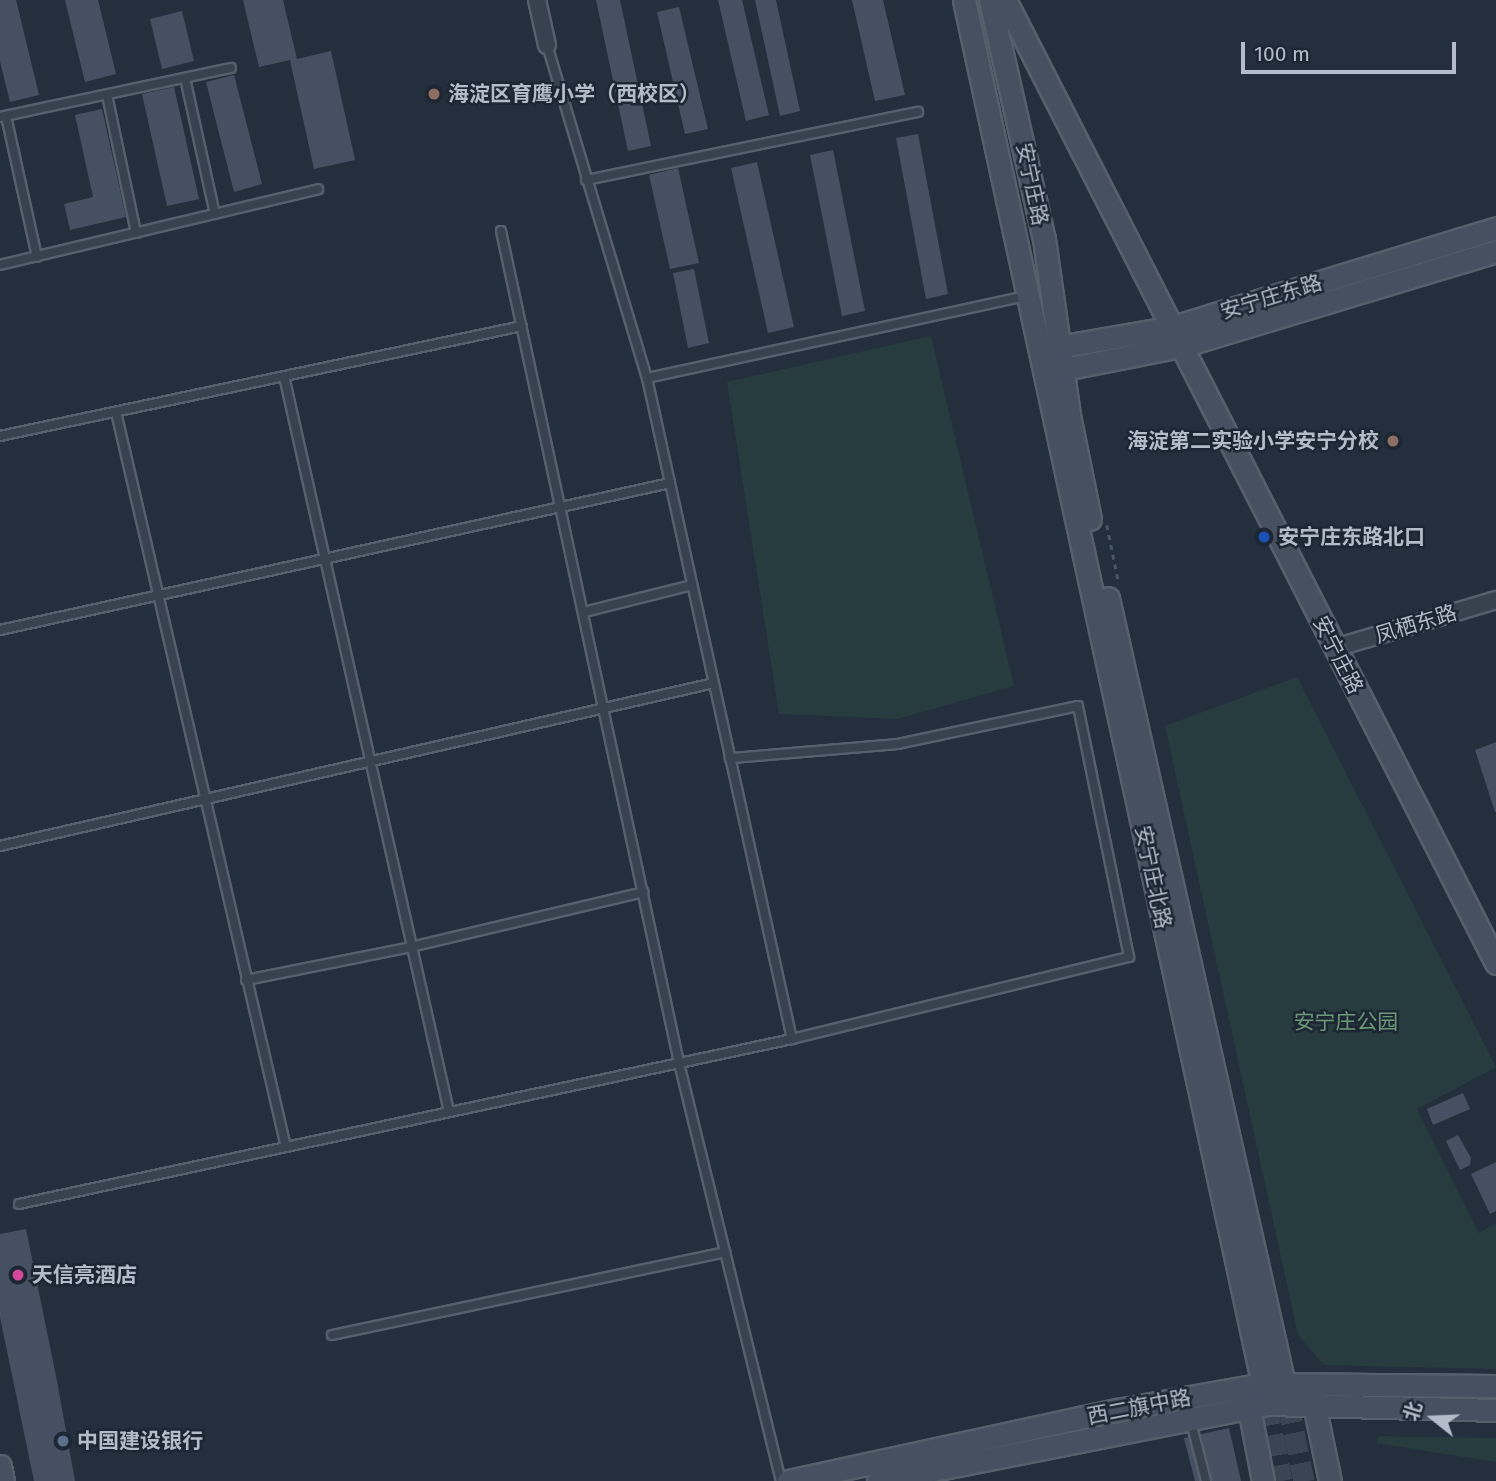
<!DOCTYPE html>
<meta charset="utf-8">
<style>
body{margin:0}
#map{position:relative;width:1496px;height:1481px;overflow:hidden;background:#242f3e;font-family:"Fira Sans","Noto Sans SC",sans-serif}
div>[style]{position:absolute}
.green>*{inset:0;background:#263c3f}
.building>*{inset:0;background:#455162}
.secondary-tunnel>*{height:21px;margin-top:-10.5px;transform-origin:0;background:repeating-linear-gradient(90deg,#3a4453 0 21px,transparent 0 31px)}
.path>*{height:2.5px;margin-top:-1.25px;transform-origin:0;background:repeating-linear-gradient(90deg,#44595c 0 5px,transparent 0 10px)}
.roads{filter:drop-shadow(2px 0 #565f6c) drop-shadow(-2px 0 #565f6c) drop-shadow(0 2px #565f6c) drop-shadow(0 -2px #565f6c)}
.lane>*{height:8px;margin:-4px;padding:0 4px;transform-origin:4px;border-radius:4px;background:#38414e}
.street>*{height:16px;margin:-8px;padding:0 8px;transform-origin:8px;border-radius:8px;background:#38414e}
.secondary>*{height:21px;margin:-10.5px;padding:0 10.5px;transform-origin:10.5px;border-radius:10.5px;background:#465061}
.dots>*{width:19px;height:19px;translate:-50% -50%;box-sizing:border-box;border:4px solid #1d2633;border-radius:50%}
span{translate:-50% -50%;white-space:nowrap;text-align:center;line-height:1.15;-webkit-text-stroke:5px #1d2633;paint-order:stroke}
.poi-label{font-size:21px;color:#b4bcc9;font-weight:700}
.left{translate:0 -50%;text-align:left}
.right{translate:-100% -50%;text-align:right}
.street-label{font-size:21px;color:#b4bcc9}
.park-label{font-size:21px;color:#6b9a76}
.north{position:absolute;left:1398px;top:1383px;width:70px;height:70px;-webkit-text-stroke:5px #1d2633;paint-order:stroke;rotate:288deg;font-size:19px;font-weight:700;line-height:28px;text-align:center;color:#b4bcc9}
.north::after{content:'';display:block;margin:auto;width:24px;height:32px;background:#b4bcc9;clip-path:polygon(50% 0,100% 100%,50% 72%,0 100%)}
.scale{position:absolute;left:1241px;top:42px;width:215px;height:32px;box-sizing:border-box;border:4px solid #b4bcc9;border-top:0;padding-left:9px;font-size:21px;line-height:24px;white-space:nowrap;color:#b4bcc9;-webkit-text-stroke:5px #1d2633;paint-order:stroke}
</style>
<div id="map">
<div class="green">
<div style="clip-path:polygon(931px 336px,1014px 686px,897px 719px,779px 714px,727px 382px)"></div>
<div style="clip-path:polygon(1297px 677px,1496px 1067px,1417px 1109px,1479px 1233px,1496px 1223px,1496px 1369px,1324px 1365px,1298px 1335px,1165px 726px)"></div>
<div style="clip-path:polygon(1379px 1436px,1496px 1438px,1496px 1462px,1376px 1443px)"></div>
</div>
<div class="building">
<div style="clip-path:polygon(0 0,16px 0,39px 95px,10px 102px,0 61px)"></div>
<div style="clip-path:polygon(65px 0,98px 0,116px 74px,85px 82px)"></div>
<div style="clip-path:polygon(243px 0,283px 0,297px 59px,331px 51px,355px 160px,314px 169px,290px 60px,259px 67px)"></div>
<div style="clip-path:polygon(596px 0,620px 0,651px 146px,628px 151px)"></div>
<div style="clip-path:polygon(718px 0,742px 0,769px 115px,746px 121px)"></div>
<div style="clip-path:polygon(755px 0,776px 0,800px 111px,780px 116px)"></div>
<div style="clip-path:polygon(852px 0,883px 0,905px 95px,875px 101px)"></div>
<div style="clip-path:polygon(679px 7px,708px 129px,685px 134px,657px 12px)"></div>
<div style="clip-path:polygon(182px 11px,194px 61px,162px 69px,150px 19px)"></div>
<div style="clip-path:polygon(234px 75px,262px 184px,234px 192px,206px 82px)"></div>
<div style="clip-path:polygon(174px 87px,199px 199px,167px 206px,142px 94px)"></div>
<div style="clip-path:polygon(102px 109px,126px 217px,70px 230px,64px 204px,93px 197px,75px 115px)"></div>
<div style="clip-path:polygon(918px 134px,948px 294px,926px 299px,896px 138px)"></div>
<div style="clip-path:polygon(833px 150px,865px 311px,842px 316px,810px 155px)"></div>
<div style="clip-path:polygon(757px 162px,794px 327px,768px 333px,731px 168px)"></div>
<div style="clip-path:polygon(678px 168px,699px 263px,670px 269px,649px 175px)"></div>
<div style="clip-path:polygon(694px 269px,709px 343px,688px 348px,673px 273px)"></div>
<div style="clip-path:polygon(1496px 742px,1496px 812px,1495px 812px,1475px 750px)"></div>
<div style="clip-path:polygon(1463px 1093px,1470px 1109px,1433px 1125px,1427px 1109px)"></div>
<div style="clip-path:polygon(1458px 1135px,1471px 1158px,1470px 1165px,1460px 1170px,1446px 1141px)"></div>
<div style="clip-path:polygon(1496px 1162px,1496px 1211px,1490px 1214px,1471px 1174px)"></div>
<div style="clip-path:polygon(26px 1229px,57px 1381px,75px 1481px,34px 1481px,0 1317px,0 1234px)"></div>
<div style="clip-path:polygon(1229px 1428px,1241px 1481px,1195px 1481px,1184px 1438px)"></div>
</div>
<div class="secondary-tunnel">
<div style="left:1288px;top:1402px;width:81px;rotate:78.6deg"></div>
<div style="left:1267px;top:1404px;width:78px;rotate:79deg"></div>
</div>
<div class="path">
<div style="left:1107px;top:525px;width:60px;rotate:78.5deg"></div>
</div>
<div class="roads">
<div class="lane">
<div style="left:547px;top:45px;width:348px;rotate:73.3deg"></div>
<div style="left:647px;top:378px;width:677px;rotate:77.63deg"></div>
<div style="left:185px;top:78px;width:139px;rotate:77.6deg"></div>
<div style="left:107px;top:95px;width:141px;rotate:78.1deg"></div>
<div style="left:6px;top:116px;width:144px;rotate:77.6deg"></div>
<div style="left:0;top:117px;width:236px;rotate:-12deg"></div>
<div style="left:586px;top:180px;width:339px;rotate:-11.6deg"></div>
<div style="left:501px;top:231px;width:851px;rotate:77.92deg"></div>
<div style="left:679px;top:1063px;width:430px;rotate:76.3deg"></div>
<div style="left:0;top:265px;width:327px;rotate:-13.4deg"></div>
<div style="left:284px;top:376px;width:754px;rotate:77.36deg"></div>
<div style="left:647px;top:378px;width:389px;rotate:-12.2deg"></div>
<div style="left:116px;top:412px;width:754px;rotate:76.98deg"></div>
<div style="left:0;top:436px;width:533px;rotate:-11.9deg"></div>
<div style="left:584px;top:612px;width:111px;rotate:-14deg"></div>
<div style="left:0;top:630px;width:686px;rotate:-12.37deg"></div>
<div style="left:0;top:846px;width:732px;rotate:-12.86deg"></div>
<div style="left:246px;top:980px;width:168px;rotate:-11.3deg"></div>
<div style="left:411px;top:947px;width:239px;rotate:-13.3deg"></div>
<div style="left:19px;top:1204px;width:790px;rotate:-12.05deg"></div>
<div style="left:792px;top:1039px;width:347px;rotate:-13.7deg"></div>
<div style="left:1129px;top:957px;width:256px;rotate:-101.5deg"></div>
<div style="left:1078px;top:706px;width:184px;rotate:168.1deg"></div>
<div style="left:898px;top:744px;width:169px;rotate:175.2deg"></div>
<div style="left:332px;top:1335px;width:402px;rotate:-11.9deg"></div>
<div style="left:1191px;top:1422px;width:61px;rotate:75.7deg"></div>
</div>
<div class="street">
<div style="left:537px;top:0;width:46px;rotate:77.5deg"></div>
<div style="left:1335px;top:648px;width:168px;rotate:-16.6deg"></div>
</div>
<div class="secondary">
<div style="left:964px;top:0;width:1436px;rotate:77.82deg"></div>
<div style="left:990px;top:0;width:245px;rotate:77.3deg"></div>
<div style="left:1044px;top:239px;width:178px;rotate:81.9deg"></div>
<div style="left:1069px;top:415px;width:106px;rotate:78.6deg"></div>
<div style="left:1005px;top:0;width:1081px;rotate:62.98deg"></div>
<div style="left:1046px;top:349px;width:129px;rotate:-9.8deg"></div>
<div style="left:1173px;top:327px;width:338px;rotate:-17deg"></div>
<div style="left:1049px;top:372px;width:136px;rotate:-11.1deg"></div>
<div style="left:1182px;top:346px;width:328px;rotate:-16.8deg"></div>
<div style="left:1108px;top:598px;width:824px;rotate:77.38deg"></div>
<div style="left:1314px;top:1404px;width:79px;rotate:78.3deg"></div>
<div style="left:1249px;top:1408px;width:74px;rotate:79.1deg"></div>
<div style="left:0;top:1466px;width:15px;rotate:79deg"></div>
<div style="left:788px;top:1481px;width:337px;rotate:-12.2deg"></div>
<div style="left:1117px;top:1410px;width:148px;rotate:-10.1deg"></div>
<div style="left:1263px;top:1384px;width:233px;rotate:0.5deg"></div>
<div style="left:878px;top:1481px;width:397px;rotate:-11.2deg"></div>
<div style="left:1267px;top:1404px;width:229px;rotate:1.5deg"></div>
</div>
</div>
<div class="dots">
<div style="left:434px;top:94px;background:#8d6e63"></div>
<div style="left:1393px;top:441px;background:#8d6e63"></div>
<div style="left:1264px;top:537px;background:#1a4fb4"></div>
<div style="left:18px;top:1275px;background:#d1479c"></div>
<div style="left:63px;top:1441px;background:#5c6f8a"></div>
</div>
<div class="poi-label">
<span class="left" style="left:448px;top:94px">海淀区育鹰小学（西校区）</span>
<span class="right" style="left:1379px;top:441px">海淀第二实验小学安宁分校</span>
<span class="left" style="left:1278px;top:537px">安宁庄东路北口</span>
<span class="left" style="left:32px;top:1275px">天信亮酒店</span>
<span class="left" style="left:77px;top:1441px">中国建设银行</span>
</div>
<div class="street-label">
<span style="left:1032px;top:184px;rotate:78deg">安宁庄路</span>
<span style="left:1271px;top:297px;rotate:-17deg">安宁庄东路</span>
<span style="left:1416px;top:624px;rotate:-17deg">凤栖东路</span>
<span style="left:1338px;top:655px;rotate:63deg">安宁庄路</span>
<span style="left:1153px;top:877px;rotate:78deg">安宁庄北路</span>
<span style="left:1139px;top:1407px;rotate:-11deg">西二旗中路</span>
</div>
<div class="park-label">
<span style="left:1346px;top:1022px">安宁庄公园</span>
</div>
<div class="north">北</div>
<div class="scale">100 m</div>
</div>
